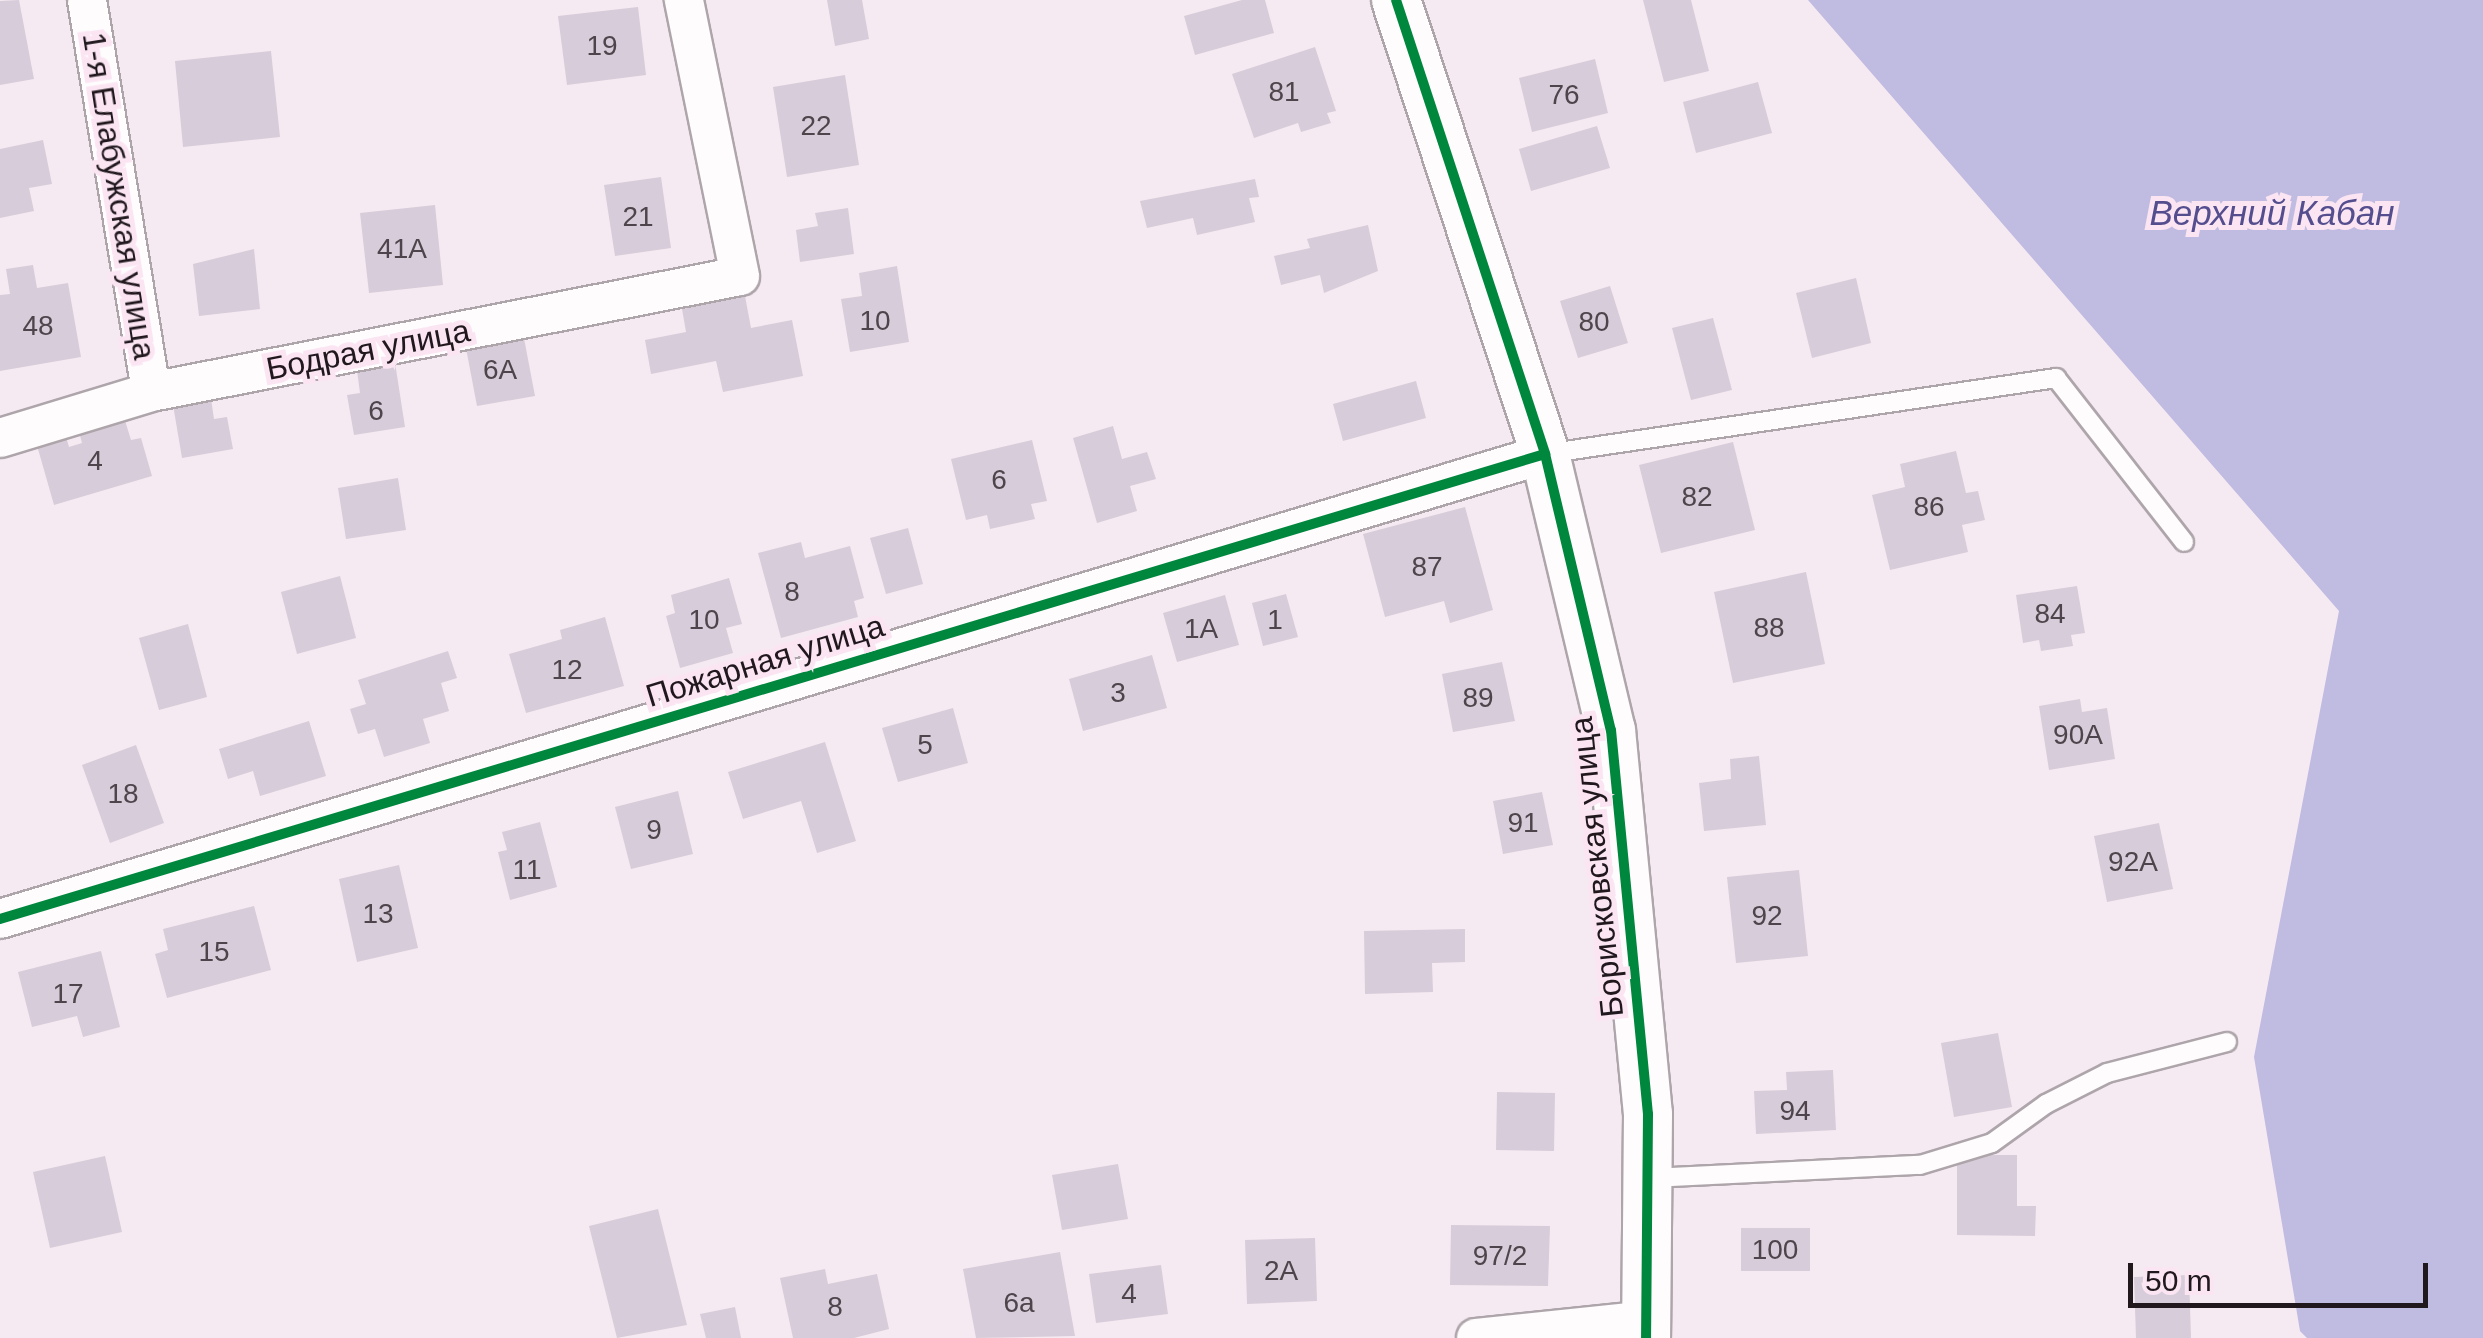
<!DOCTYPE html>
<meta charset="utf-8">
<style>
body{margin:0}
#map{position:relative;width:2483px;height:1338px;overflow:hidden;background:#f6eaf2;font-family:Arial,sans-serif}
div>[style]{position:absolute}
.water>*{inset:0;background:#c0bbe0}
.building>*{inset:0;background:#d7ccd9}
.roads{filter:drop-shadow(2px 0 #aea5ab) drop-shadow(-2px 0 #aea5ab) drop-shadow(0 2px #aea5ab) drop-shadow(0 -2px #aea5ab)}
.service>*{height:18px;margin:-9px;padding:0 9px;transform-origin:9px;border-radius:9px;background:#fefcfd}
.minor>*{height:38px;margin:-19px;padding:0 19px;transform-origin:19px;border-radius:19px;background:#fefcfd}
.tertiary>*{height:48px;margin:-24px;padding:0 24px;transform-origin:24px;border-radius:24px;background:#fefcfd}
.cycleway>*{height:10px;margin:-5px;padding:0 5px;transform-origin:5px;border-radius:5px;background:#00873e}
span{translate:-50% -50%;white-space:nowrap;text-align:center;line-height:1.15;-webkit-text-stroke:10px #fbe5f3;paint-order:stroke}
.number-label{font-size:28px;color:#4e454c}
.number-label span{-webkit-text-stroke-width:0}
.street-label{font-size:32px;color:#20181d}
.water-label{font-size:35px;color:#544e8e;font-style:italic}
.scale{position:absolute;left:2128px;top:1263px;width:300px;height:45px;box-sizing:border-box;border:5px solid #20181d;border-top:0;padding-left:12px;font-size:30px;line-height:35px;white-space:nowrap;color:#20181d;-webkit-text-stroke:8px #fbe5f3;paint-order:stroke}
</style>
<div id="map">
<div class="water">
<div style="clip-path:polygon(1808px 0,2483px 0,2483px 1338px,2307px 1338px,2300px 1331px,2254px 1057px,2339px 611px)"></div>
</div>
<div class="building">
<div style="clip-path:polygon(19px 0,34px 79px,0 85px,0 1px)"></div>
<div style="clip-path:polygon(827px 0,862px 0,869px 39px,835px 46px)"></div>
<div style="clip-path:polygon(1242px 0,1265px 0,1274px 33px,1195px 55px,1184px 16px)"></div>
<div style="clip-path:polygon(1643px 0,1691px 0,1709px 71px,1664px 82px)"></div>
<div style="clip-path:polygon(638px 7px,646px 75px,567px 85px,558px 16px)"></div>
<div style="clip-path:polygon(1315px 47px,1336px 111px,1327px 113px,1331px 123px,1301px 132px,1298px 123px,1254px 138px,1232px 74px)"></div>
<div style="clip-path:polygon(271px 51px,280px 137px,183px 147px,175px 61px)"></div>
<div style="clip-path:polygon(1595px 59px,1608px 113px,1532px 132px,1519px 78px)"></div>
<div style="clip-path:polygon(845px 75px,859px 165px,787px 177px,773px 87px)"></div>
<div style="clip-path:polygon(1758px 82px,1772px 133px,1696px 153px,1683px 102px)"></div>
<div style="clip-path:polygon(1597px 126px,1610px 168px,1531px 191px,1519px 149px)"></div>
<div style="clip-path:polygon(43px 140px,52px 184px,29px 188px,34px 211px,0 218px,0 149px)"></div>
<div style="clip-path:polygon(661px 177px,671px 248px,615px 256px,604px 185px)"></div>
<div style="clip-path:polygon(1255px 179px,1259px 197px,1249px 198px,1255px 222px,1197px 235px,1193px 218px,1147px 228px,1140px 201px)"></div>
<div style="clip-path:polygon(435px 205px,443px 285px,369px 293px,360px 213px)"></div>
<div style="clip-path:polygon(848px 208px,854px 254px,800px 262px,796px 230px,818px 226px,815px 213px)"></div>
<div style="clip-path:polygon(1368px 225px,1378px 271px,1324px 293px,1320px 275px,1281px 285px,1274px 256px,1310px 248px,1307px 239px)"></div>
<div style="clip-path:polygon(254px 249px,260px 309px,199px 316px,193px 264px)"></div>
<div style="clip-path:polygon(33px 265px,37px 288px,68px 283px,81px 357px,0 371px,0 295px,10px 294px,6px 269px)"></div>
<div style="clip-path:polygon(897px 266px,909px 342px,850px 352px,841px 299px,862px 296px,859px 273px)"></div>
<div style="clip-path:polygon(1856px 278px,1871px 343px,1812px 358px,1796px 293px)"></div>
<div style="clip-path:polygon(1610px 286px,1628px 343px,1578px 358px,1560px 301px)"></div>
<div style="clip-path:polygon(745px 296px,751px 328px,792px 320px,803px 376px,723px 392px,716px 361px,651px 374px,645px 340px,686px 332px,682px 309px)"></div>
<div style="clip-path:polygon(1713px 318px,1732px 390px,1691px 400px,1672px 328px)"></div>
<div style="clip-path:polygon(523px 333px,535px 396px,477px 406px,465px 343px)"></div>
<div style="clip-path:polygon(394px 356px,405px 427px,354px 435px,347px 395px,360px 393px,356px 363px)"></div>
<div style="clip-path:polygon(1416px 381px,1426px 418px,1343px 441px,1333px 404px)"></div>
<div style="clip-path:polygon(210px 392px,214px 419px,227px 417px,233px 449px,182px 458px,172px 399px)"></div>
<div style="clip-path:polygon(123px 414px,131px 440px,141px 438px,152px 476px,54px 505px,36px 442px,65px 433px,69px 447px,82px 443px,78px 428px)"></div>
<div style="clip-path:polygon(1113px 426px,1122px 459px,1147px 452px,1156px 479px,1130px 486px,1137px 511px,1097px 523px,1073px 438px)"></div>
<div style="clip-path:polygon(1032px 440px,1047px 501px,1031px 504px,1035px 519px,990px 529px,987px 515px,966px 520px,951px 459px)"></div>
<div style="clip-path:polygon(1733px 442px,1755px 530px,1661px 553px,1639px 465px)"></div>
<div style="clip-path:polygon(1956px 451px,1966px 493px,1978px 491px,1985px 520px,1962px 525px,1968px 552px,1890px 570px,1872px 495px,1905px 487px,1900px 464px)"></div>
<div style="clip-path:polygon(398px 478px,406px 530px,346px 539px,338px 488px)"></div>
<div style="clip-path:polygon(1465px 507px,1493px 610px,1450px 623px,1444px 601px,1385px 617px,1363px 534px)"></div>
<div style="clip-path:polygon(908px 528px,923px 584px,886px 594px,870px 538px)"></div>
<div style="clip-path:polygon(801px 542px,805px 558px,850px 546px,864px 598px,854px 601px,858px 617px,781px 638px,758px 553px)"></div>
<div style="clip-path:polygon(1806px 572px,1825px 664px,1733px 683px,1714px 592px)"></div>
<div style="clip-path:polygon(340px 576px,356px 638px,297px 654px,281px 592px)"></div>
<div style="clip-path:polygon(729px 578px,742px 624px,726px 628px,733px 653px,680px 668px,666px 616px,675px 613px,671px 595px)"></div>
<div style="clip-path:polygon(2077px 586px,2085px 633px,2071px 635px,2073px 646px,2041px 651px,2039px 640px,2023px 643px,2016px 595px)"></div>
<div style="clip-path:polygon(1286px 594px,1298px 637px,1263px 646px,1252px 603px)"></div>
<div style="clip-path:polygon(1225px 595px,1239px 645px,1177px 662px,1163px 613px)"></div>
<div style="clip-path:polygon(605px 617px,624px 686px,526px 713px,509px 654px,562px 639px,560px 630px)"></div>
<div style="clip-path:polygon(188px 624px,207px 697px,159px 710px,139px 638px)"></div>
<div style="clip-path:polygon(448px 651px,457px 678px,441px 683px,449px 711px,423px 719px,430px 743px,384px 757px,375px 729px,358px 734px,350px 709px,366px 704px,358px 680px)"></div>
<div style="clip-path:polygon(1152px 655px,1167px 708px,1083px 731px,1069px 679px)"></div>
<div style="clip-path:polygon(1502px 662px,1515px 721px,1453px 732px,1442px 674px)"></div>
<div style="clip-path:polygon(2080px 699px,2082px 712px,2107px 708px,2115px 759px,2049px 770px,2039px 706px)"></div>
<div style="clip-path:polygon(953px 708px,968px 763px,898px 782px,882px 728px)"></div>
<div style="clip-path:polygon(309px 721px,326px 776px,260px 796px,253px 771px,228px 779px,219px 749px)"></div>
<div style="clip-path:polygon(825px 742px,856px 841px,817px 853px,801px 801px,743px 819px,728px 772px)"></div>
<div style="clip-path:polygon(136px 745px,164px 823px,110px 843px,82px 765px)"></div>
<div style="clip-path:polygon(1759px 756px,1766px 825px,1704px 831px,1699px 783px,1731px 779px,1730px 759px)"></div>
<div style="clip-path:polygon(678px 791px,693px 854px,631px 869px,615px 807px)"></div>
<div style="clip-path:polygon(1542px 792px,1553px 845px,1503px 854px,1493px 801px)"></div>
<div style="clip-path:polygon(540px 822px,557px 887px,510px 900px,498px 852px,507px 850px,502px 832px)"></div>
<div style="clip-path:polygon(2159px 823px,2173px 889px,2107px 902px,2094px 836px)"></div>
<div style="clip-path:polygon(399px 865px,418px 948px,357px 962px,339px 879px)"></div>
<div style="clip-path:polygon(1799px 870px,1808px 956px,1736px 963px,1727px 877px)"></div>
<div style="clip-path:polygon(254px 906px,271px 970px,167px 998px,155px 954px,168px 950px,163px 929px)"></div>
<div style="clip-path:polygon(1465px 929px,1465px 962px,1432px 963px,1433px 992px,1365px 994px,1364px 931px)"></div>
<div style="clip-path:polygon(101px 951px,120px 1027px,83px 1037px,77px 1016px,32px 1027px,18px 972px)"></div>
<div style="clip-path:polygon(1998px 1033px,2012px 1107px,1954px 1117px,1941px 1043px)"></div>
<div style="clip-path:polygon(1833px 1070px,1836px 1130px,1756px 1134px,1754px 1091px,1787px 1090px,1786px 1072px)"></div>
<div style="clip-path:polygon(1497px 1092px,1555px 1093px,1554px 1151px,1496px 1150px)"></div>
<div style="clip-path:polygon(1957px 1155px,2017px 1155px,2017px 1206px,2036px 1206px,2035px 1236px,1957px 1235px)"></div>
<div style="clip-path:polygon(105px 1156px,122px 1232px,50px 1248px,33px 1172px)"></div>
<div style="clip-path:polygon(1118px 1164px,1128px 1219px,1062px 1230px,1052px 1175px)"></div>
<div style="clip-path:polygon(658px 1209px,687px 1325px,617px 1338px,589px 1226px)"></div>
<div style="clip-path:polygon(1451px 1225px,1550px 1226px,1548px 1286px,1450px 1285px)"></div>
<div style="clip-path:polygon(1741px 1228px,1810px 1228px,1810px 1271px,1741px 1271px)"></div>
<div style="clip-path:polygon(1315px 1238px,1317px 1301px,1247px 1304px,1245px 1240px)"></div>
<div style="clip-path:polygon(1060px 1252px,1075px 1336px,976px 1338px,963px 1269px)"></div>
<div style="clip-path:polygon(1161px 1265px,1168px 1314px,1096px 1323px,1089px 1274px)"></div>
<div style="clip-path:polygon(825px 1269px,828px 1284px,877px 1274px,889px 1329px,854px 1338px,793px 1338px,780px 1278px)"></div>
<div style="clip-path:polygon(2189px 1275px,2191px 1338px,2136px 1338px,2134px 1277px)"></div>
<div style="clip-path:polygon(735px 1307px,741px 1338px,706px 1338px,700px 1314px)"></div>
</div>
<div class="roads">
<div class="service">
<div style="left:1545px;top:454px;width:517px;rotate:-8.46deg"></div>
<div style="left:2056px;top:378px;width:208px;rotate:52deg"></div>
<div style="left:1651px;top:1178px;width:269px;rotate:-2.8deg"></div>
<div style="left:1920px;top:1165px;width:75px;rotate:-17deg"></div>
<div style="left:1992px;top:1143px;width:67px;rotate:-35.8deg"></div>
<div style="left:2046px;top:1104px;width:68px;rotate:-26.9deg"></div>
<div style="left:2107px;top:1073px;width:124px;rotate:-14.5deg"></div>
</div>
<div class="minor">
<div style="left:87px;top:0;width:397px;rotate:80.7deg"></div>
<div style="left:0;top:438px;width:158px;rotate:-16.9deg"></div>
<div style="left:151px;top:392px;width:600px;rotate:-11.14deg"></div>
<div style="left:740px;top:276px;width:282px;rotate:-101.5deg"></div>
<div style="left:0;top:919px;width:1613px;rotate:-16.75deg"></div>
<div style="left:1476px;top:1338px;width:172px;rotate:-6deg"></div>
</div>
<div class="tertiary">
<div style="left:1396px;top:0;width:478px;rotate:71.8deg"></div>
<div style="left:1545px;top:454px;width:284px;rotate:76.6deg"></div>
<div style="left:1611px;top:730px;width:386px;rotate:84.5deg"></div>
<div style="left:1648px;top:1114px;width:224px;rotate:90.5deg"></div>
</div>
</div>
<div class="cycleway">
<div style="left:1396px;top:0;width:478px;rotate:71.8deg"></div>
<div style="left:1545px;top:454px;width:284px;rotate:76.6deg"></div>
<div style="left:1611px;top:730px;width:386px;rotate:84.5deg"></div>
<div style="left:1648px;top:1114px;width:224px;rotate:90.5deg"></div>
<div style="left:0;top:919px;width:1613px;rotate:-16.75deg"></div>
</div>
<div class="number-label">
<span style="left:602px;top:46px">19</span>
<span style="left:1284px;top:92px">81</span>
<span style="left:1564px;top:95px">76</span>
<span style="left:816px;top:126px">22</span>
<span style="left:638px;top:217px">21</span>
<span style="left:402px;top:249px">41А</span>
<span style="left:875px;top:321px">10</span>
<span style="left:1594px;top:322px">80</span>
<span style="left:38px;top:326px">48</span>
<span style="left:500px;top:370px">6А</span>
<span style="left:376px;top:411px">6</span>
<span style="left:95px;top:461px">4</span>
<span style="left:999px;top:480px">6</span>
<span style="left:1697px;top:497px">82</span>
<span style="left:1929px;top:507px">86</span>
<span style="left:1427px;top:567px">87</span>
<span style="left:792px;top:592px">8</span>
<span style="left:2050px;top:614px">84</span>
<span style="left:704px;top:620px">10</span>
<span style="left:1275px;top:620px">1</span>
<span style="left:1769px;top:628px">88</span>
<span style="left:1201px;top:629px">1А</span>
<span style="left:567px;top:670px">12</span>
<span style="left:1118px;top:693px">3</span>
<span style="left:1478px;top:698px">89</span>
<span style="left:2078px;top:735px">90А</span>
<span style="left:925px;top:745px">5</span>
<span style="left:123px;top:794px">18</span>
<span style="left:1523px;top:823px">91</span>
<span style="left:654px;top:830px">9</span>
<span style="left:2133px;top:862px">92А</span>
<span style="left:527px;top:870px">11</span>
<span style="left:378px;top:914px">13</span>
<span style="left:1767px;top:916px">92</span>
<span style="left:214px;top:952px">15</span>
<span style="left:68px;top:994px">17</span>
<span style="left:1795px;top:1111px">94</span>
<span style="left:1775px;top:1250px">100</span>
<span style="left:1500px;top:1256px">97/2</span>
<span style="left:1281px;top:1271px">2А</span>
<span style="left:1129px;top:1294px">4</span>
<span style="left:1019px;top:1303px">6а</span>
<span style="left:835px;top:1307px">8</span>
</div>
<div class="street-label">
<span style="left:119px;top:196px;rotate:81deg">1-я Елабужская улица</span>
<span style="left:368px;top:350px;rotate:-11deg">Бодрая улица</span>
<span style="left:765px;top:661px;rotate:-17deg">Пожарная улица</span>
<span style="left:1597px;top:867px;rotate:-96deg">Борисковская улица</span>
</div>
<div class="water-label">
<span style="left:2272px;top:213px">Верхний Кабан</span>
</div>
<div class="scale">50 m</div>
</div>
